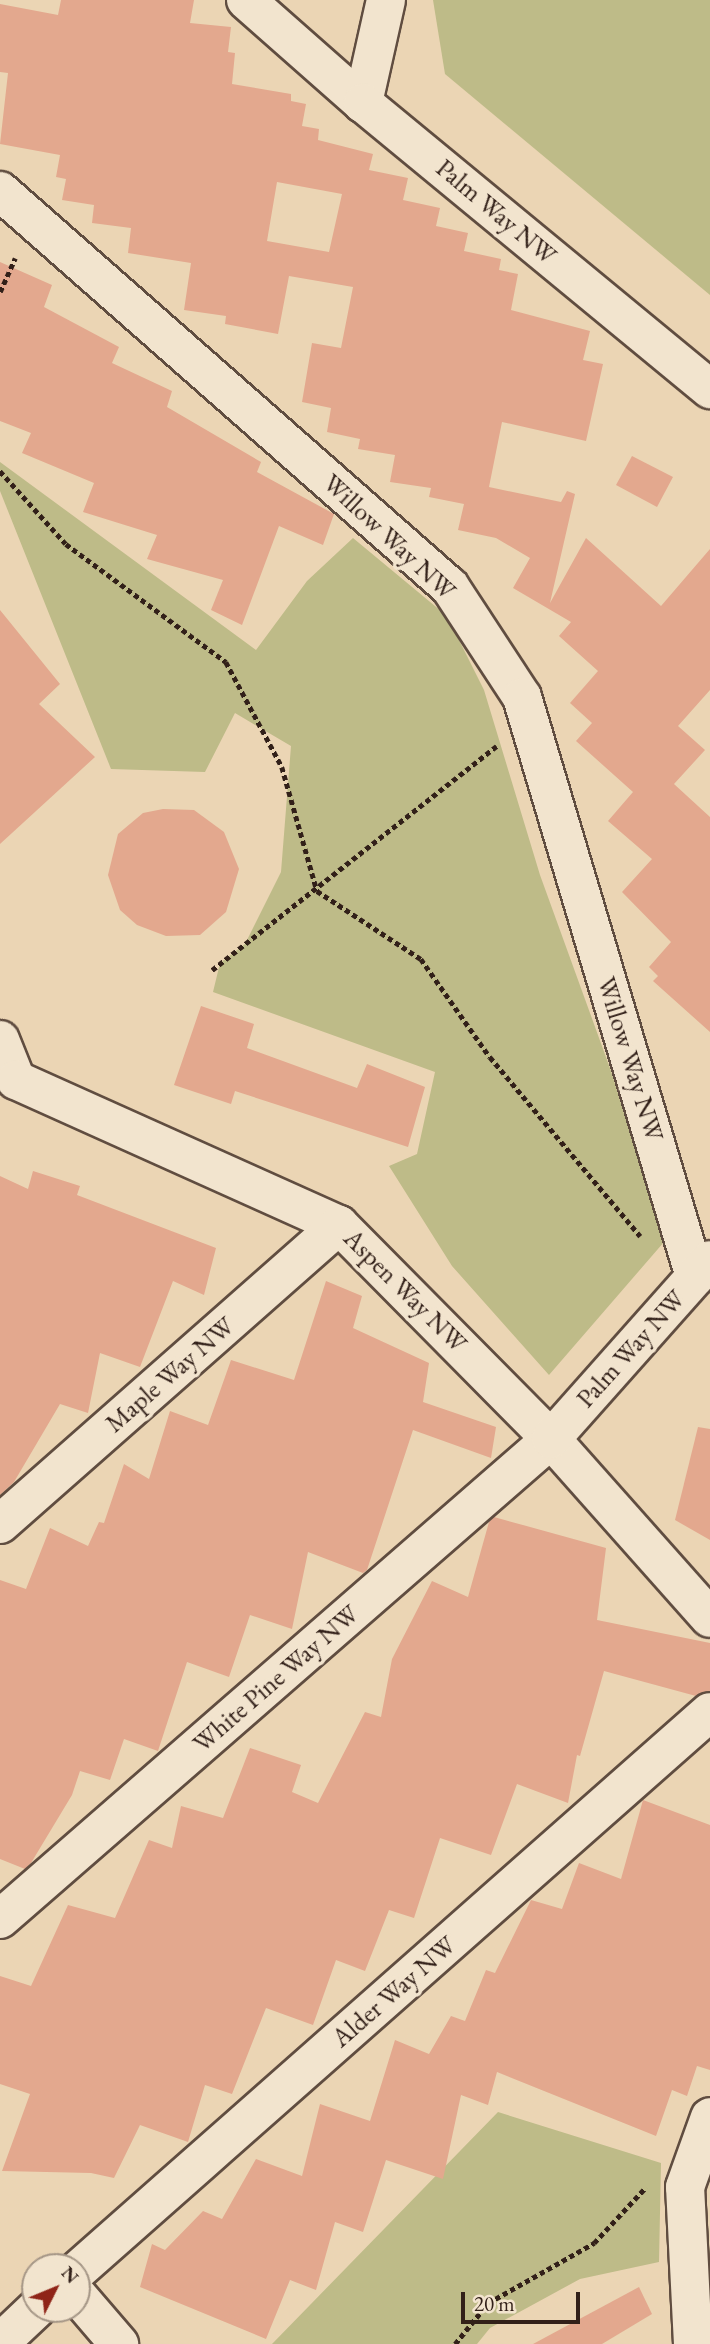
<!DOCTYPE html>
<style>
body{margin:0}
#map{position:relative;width:710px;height:2344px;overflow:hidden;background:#ebd5b4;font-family:"EB Garamond",serif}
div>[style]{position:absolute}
.green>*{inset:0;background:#bebb88}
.building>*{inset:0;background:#e3a88e}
.path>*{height:4.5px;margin-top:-2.25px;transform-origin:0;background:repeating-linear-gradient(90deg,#322019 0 5px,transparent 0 8.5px)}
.roads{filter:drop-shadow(2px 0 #604d40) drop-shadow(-2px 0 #604d40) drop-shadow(0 2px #604d40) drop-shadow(0 -2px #604d40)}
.minor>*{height:38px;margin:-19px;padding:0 19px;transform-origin:19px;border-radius:19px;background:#f2e4ce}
span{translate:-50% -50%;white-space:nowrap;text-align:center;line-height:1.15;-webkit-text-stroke:7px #f2e4ce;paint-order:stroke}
.street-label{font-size:26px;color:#322019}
.north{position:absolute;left:21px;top:2253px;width:70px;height:70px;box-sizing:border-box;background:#f2e4ce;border:2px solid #a59686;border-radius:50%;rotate:47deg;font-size:19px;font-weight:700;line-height:28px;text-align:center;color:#322019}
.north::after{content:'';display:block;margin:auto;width:24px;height:32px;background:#8f2418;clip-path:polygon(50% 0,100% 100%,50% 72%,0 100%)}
.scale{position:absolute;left:461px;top:2292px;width:119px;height:32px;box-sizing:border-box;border:4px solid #322019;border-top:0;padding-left:9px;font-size:21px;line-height:24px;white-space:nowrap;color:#322019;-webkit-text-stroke:5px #f2e4ce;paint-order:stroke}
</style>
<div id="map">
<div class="green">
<div style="clip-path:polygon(433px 0,710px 0,710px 295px,445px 74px)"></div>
<div style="clip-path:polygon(0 462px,256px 650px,307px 581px,353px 538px,447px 616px,484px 690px,540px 875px,611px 1071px,664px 1242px,549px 1375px,452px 1266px,389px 1166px,417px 1154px,435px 1072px,213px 992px,220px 963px,245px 944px,281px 872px,291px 746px,235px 713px,205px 772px,111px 769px,0 491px)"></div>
<div style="clip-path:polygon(498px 2112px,661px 2163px,659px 2262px,580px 2279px,490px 2328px,477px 2344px,272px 2344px)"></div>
</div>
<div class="building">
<div style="clip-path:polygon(evenodd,61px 0,194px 0,190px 23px,231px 27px,228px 52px,235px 53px,232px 84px,291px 94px,291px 101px,306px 104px,302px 126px,319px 129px,318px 140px,373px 154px,369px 170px,408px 178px,403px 200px,440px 208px,436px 226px,468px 233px,464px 251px,501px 259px,499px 270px,518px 274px,511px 310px,590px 331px,583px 360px,603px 364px,586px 441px,502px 422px,489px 487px,561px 502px,567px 491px,575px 494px,550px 603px,586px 538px,661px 606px,710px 549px,710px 690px,678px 726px,705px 750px,674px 784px,710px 817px,710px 1032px,653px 981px,658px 976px,649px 967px,671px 942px,622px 892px,652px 859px,608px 821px,633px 792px,576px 741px,592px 723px,570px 703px,598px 671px,559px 636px,571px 622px,513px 588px,530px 558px,496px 538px,458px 530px,464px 504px,429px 497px,431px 488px,390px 482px,395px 455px,358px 449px,360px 439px,327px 432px,331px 408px,302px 402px,312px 343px,341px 348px,353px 287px,289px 276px,278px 334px,225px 324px,226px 316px,184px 310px,191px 263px,128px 253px,131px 228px,92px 223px,94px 205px,62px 200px,66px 179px,56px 177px,60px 155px,0 144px,8px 73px,0 72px,0 4px,58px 15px,61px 0,277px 182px,342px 194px,329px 252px,267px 241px,277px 182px)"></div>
<div style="clip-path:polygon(0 262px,52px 285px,44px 307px,119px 347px,112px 363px,172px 391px,167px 407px,261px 462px,257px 472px,334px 514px,323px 545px,279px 526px,242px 625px,211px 610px,223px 580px,147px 559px,157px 535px,83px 512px,94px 483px,22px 453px,31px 433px,0 421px)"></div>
<div style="clip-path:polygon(632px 456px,673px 477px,657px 507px,616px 485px)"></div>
<div style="clip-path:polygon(0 610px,60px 684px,39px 704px,95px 757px,0 844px)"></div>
<div style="clip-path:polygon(163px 809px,194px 810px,224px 832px,239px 869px,226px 912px,200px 935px,166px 936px,137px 925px,120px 910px,108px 875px,118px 834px,143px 813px)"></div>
<div style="clip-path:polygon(201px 1006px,254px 1024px,247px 1048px,357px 1088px,367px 1064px,425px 1087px,408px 1147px,235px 1091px,231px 1104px,174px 1085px)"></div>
<div style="clip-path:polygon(33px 1171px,80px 1186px,77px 1195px,216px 1248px,204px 1295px,173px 1281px,140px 1367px,100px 1353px,88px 1413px,60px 1404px,14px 1482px,0 1495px,0 1176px,28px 1189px)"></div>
<div style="clip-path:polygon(326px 1281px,362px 1296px,353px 1328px,429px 1363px,423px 1402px,496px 1427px,491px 1458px,413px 1430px,367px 1570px,363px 1573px,308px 1552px,292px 1629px,250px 1615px,229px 1677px,187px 1662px,158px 1751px,124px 1739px,110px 1780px,80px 1771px,72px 1795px,31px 1863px,25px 1869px,0 1859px,0 1580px,26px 1589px,50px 1528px,88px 1546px,99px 1522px,104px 1523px,124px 1464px,149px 1479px,170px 1411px,208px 1425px,231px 1360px,294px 1380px)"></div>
<div style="clip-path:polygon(698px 1427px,710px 1429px,710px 1540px,675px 1520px)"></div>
<div style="clip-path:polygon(494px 1517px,606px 1548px,597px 1620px,710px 1643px,710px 1691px,696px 1696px,604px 1671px,580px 1756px,577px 1755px,568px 1803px,517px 1784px,491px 1855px,440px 1838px,414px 1918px,389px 1910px,365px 1971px,336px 1960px,313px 2025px,266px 2008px,232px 2094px,205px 2085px,188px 2142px,140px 2125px,114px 2178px,91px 2173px,2px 2171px,30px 2094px,0 2084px,0 1976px,31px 1986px,68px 1905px,115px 1918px,149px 1840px,172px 1848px,181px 1806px,223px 1818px,250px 1748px,301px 1765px,292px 1792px,318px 1803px,365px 1712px,381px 1717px,392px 1659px,432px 1581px,468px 1597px,489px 1522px)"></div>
<div style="clip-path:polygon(643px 1800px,710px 1825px,710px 2070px,697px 2066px,687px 2096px,672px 2090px,656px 2136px,497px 2072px,488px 2105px,461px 2095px,443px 2179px,386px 2160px,363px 2232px,335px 2222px,316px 2290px,290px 2280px,266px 2339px,140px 2287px,152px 2244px,165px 2250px,203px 2211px,222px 2219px,256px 2159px,302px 2176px,320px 2104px,370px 2121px,395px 2040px,429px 2054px,451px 2016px,465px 2021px,486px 1970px,495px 1973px,531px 1900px,562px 1909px,579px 1863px,621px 1879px)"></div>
<div style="clip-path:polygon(639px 2287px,652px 2314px,602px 2344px,533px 2344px)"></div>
</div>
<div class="path">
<div style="left:0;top:292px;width:37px;rotate:-66deg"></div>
<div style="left:0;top:471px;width:98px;rotate:47.9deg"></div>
<div style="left:66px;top:544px;width:199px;rotate:36.4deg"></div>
<div style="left:226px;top:662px;width:119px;rotate:61.9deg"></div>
<div style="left:282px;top:767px;width:129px;rotate:74.2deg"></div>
<div style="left:317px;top:891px;width:124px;rotate:33.2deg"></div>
<div style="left:421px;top:959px;width:120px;rotate:54.9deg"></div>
<div style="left:490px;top:1057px;width:234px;rotate:50deg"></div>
<div style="left:212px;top:970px;width:362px;rotate:-38.2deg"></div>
<div style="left:455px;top:2344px;width:53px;rotate:-51.2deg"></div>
<div style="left:488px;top:2303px;width:122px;rotate:-29.5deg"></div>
<div style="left:594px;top:2243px;width:76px;rotate:-47.1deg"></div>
</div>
<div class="roads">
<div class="minor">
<div style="left:246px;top:0;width:156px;rotate:41.4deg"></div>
<div style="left:386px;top:0;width:106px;rotate:102.6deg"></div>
<div style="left:363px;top:103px;width:450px;rotate:39.5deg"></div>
<div style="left:0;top:191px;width:599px;rotate:41.35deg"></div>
<div style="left:450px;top:587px;width:131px;rotate:56.8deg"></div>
<div style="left:522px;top:697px;width:605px;rotate:73.39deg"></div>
<div style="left:0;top:1040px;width:43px;rotate:68.2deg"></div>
<div style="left:16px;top:1080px;width:354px;rotate:24.2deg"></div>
<div style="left:339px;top:1225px;width:301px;rotate:45.3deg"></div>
<div style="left:551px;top:1439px;width:239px;rotate:48.4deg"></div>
<div style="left:0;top:1524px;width:452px;rotate:-41.4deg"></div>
<div style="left:0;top:1919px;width:731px;rotate:-41.06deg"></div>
<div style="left:551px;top:1439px;width:239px;rotate:-48.4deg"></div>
<div style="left:77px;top:2271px;width:844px;rotate:-41.45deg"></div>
<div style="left:77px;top:2295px;width:65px;rotate:49.4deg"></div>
<div style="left:0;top:2343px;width:50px;rotate:-43.4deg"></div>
<div style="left:693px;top:2344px;width:157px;rotate:-92.9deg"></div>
<div style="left:685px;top:2187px;width:74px;rotate:-70.3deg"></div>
</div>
</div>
<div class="street-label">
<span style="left:496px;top:212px;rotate:40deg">Palm Way NW</span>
<span style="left:389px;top:537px;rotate:43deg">Willow Way NW</span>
<span style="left:630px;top:1059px;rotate:73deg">Willow Way NW</span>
<span style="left:405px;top:1291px;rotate:45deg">Aspen Way NW</span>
<span style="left:631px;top:1349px;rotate:-48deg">Palm Way NW</span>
<span style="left:170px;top:1375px;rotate:-41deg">Maple Way NW</span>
<span style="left:276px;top:1679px;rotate:-41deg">White Pine Way NW</span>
<span style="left:394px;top:1992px;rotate:-41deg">Alder Way NW</span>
</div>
<div class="north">N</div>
<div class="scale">20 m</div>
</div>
